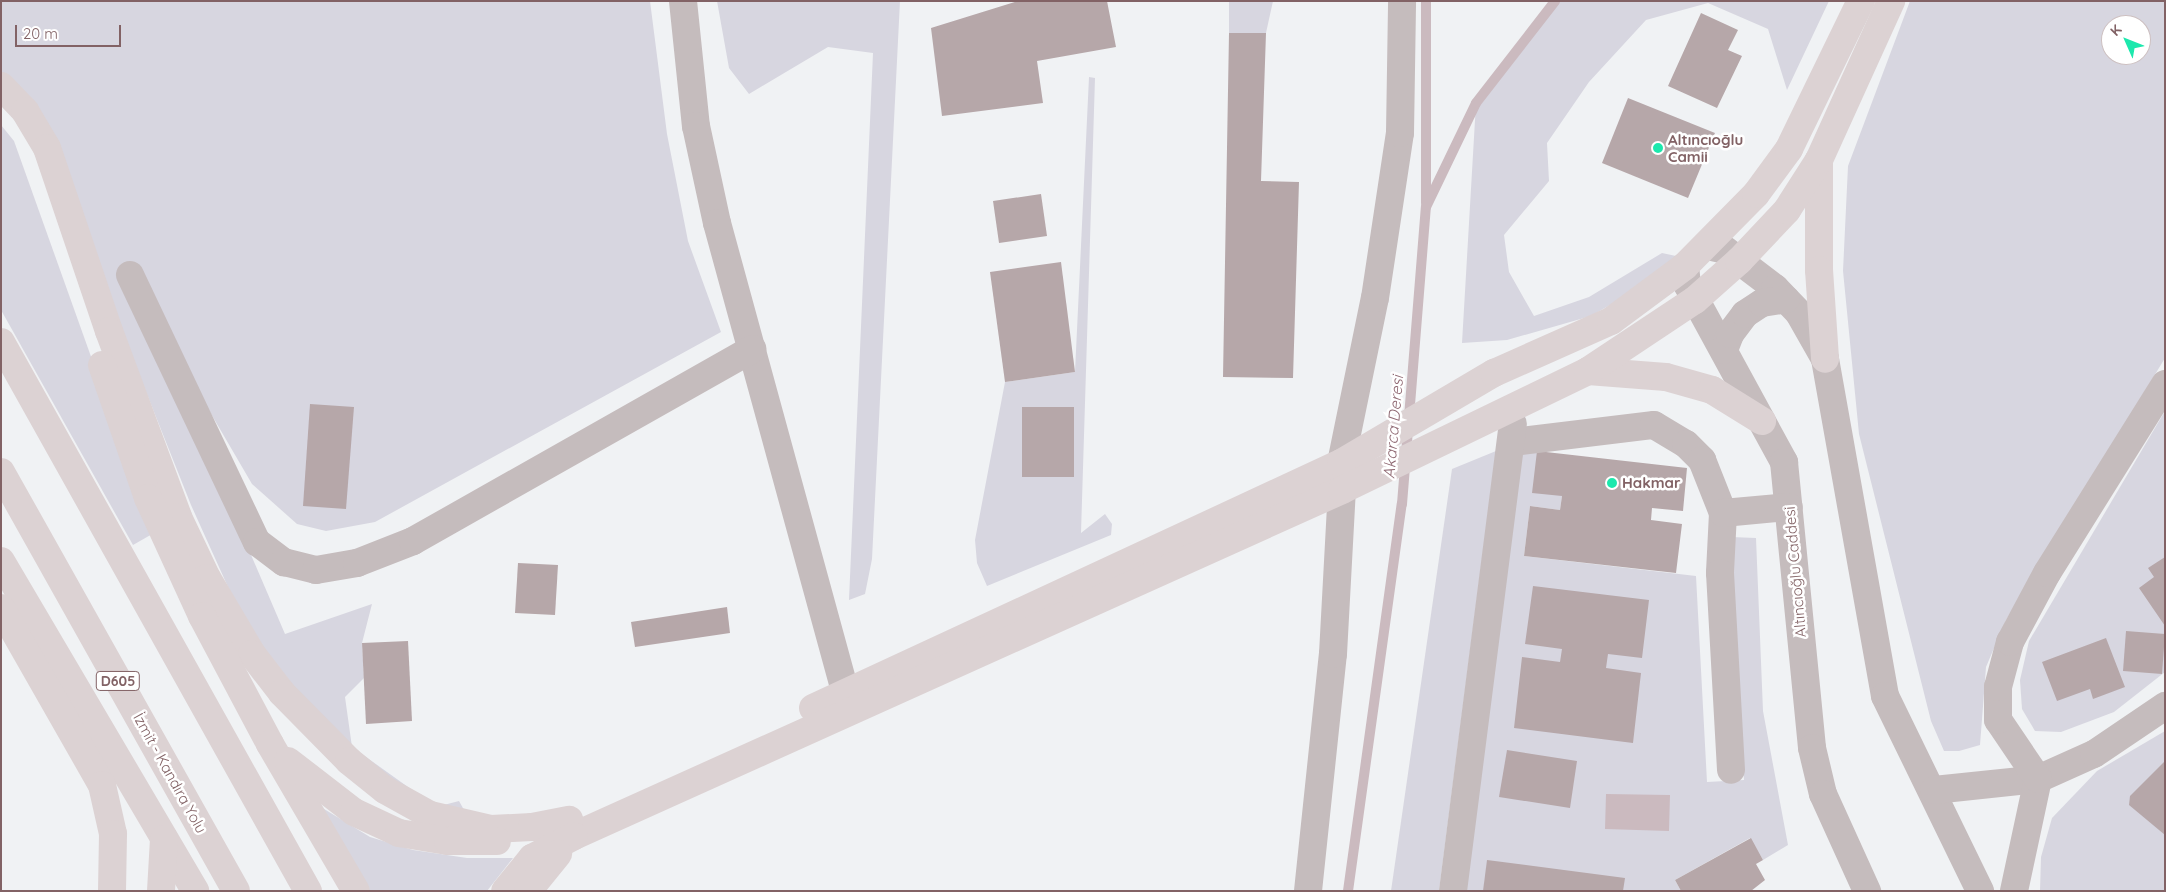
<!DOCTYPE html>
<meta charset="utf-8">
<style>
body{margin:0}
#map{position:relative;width:2166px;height:892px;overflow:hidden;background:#f0f2f4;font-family:Quicksand,sans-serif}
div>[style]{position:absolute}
.green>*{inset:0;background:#d7d6e0}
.water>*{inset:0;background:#cbbabf}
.stream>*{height:10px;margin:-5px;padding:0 5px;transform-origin:5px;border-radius:5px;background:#cbbabf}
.building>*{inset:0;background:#b6a7a9}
.minor>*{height:28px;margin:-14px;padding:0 14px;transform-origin:14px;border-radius:14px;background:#c5bcbd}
.major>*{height:28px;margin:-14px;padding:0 14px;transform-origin:14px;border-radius:14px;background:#dcd2d3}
.highway>*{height:28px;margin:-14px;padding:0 14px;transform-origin:14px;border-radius:14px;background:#dcd2d3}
.dots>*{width:14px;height:14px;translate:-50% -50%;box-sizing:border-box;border:2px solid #fff;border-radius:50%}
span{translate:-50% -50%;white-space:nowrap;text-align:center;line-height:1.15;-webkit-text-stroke:5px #fff;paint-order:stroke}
.shield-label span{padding:1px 4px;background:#fff;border:1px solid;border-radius:4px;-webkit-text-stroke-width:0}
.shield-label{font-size:14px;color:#826265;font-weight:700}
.poi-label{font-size:15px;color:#826265;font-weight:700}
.left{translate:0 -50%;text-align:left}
.street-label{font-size:15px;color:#826265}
.water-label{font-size:16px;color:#8e6771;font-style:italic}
.frame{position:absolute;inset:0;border:2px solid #826265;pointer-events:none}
.north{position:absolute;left:2101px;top:15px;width:50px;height:50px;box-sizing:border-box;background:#fff;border:1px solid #cdc0c1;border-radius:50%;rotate:314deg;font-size:14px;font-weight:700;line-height:20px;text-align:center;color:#826265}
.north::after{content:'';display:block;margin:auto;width:18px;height:22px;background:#1ce8ad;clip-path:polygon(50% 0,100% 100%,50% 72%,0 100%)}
.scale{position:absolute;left:15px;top:25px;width:106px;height:22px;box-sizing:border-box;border:2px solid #826265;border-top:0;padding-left:6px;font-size:15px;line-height:18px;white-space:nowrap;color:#826265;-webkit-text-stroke:4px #fff;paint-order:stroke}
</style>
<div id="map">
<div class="green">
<div style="clip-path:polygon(1px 1px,650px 1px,667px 134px,688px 241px,721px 332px,375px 522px,326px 531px,297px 524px,252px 484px,133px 280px,285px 634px,372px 604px,362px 643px,364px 678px,345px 697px,352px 747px,436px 807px,459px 801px,468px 817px,431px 809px,344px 749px,256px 649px,191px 505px,96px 266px,1px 80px)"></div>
<div style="clip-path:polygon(717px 1px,900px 1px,872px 559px,865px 594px,849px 600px,873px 53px,828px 47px,749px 94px,729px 68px)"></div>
<div style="clip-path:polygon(1229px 1px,1273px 1px,1266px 33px,1229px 33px)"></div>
<div style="clip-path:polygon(1555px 1px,1829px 1px,1787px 90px,1768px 29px,1708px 3px,1646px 20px,1589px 82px,1547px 143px,1549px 181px,1504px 235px,1509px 272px,1534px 316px,1589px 297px,1662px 253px,1676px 256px,1667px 272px,1591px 316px,1507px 340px,1462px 343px,1476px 103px)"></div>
<div style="clip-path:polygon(evenodd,1910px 1px,2165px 1px,2165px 358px,2006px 620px,1986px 667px,1980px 745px,1959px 751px,1944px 751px,1931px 721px,1859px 434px,1843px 271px,1848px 166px,1910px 1px,2111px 25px,2141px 25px,2141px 55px,2111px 55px,2111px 25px)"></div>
<div style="clip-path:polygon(1089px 77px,1095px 78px,1081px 533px,1105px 514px,1112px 524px,1111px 535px,987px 586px,977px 563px,975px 540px,1005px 382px,1075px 372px)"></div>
<div style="clip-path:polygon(1px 125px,14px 141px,154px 533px,133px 545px,1px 310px)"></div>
<div style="clip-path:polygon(2165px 411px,2165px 672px,2114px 712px,2061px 732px,2035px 731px,2022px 709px,2020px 680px,2029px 641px)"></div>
<div style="clip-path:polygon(1522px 449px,1537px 451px,1562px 496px,1560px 510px,1530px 506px,1524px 556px,1696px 576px,1707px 782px,1744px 780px,1731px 537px,1756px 538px,1763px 711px,1788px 845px,1763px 860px,1750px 838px,1675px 880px,1681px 891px,1466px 891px)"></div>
<div style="clip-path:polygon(1496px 451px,1439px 891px,1391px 891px,1452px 469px)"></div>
<div style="clip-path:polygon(2165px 731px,2165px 891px,2040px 891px,2041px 857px,2052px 818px,2097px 771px)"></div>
<div style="clip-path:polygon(311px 801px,370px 837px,413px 850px,467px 858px,513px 858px,487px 891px,365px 891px)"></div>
</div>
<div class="water">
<div style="clip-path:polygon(1606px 794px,1670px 795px,1669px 831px,1605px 829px)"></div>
</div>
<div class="stream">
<div style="left:1426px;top:1px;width:202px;rotate:90deg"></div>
<div style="left:1348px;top:891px;width:391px;rotate:-82.1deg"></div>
<div style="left:1402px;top:504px;width:298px;rotate:-85.4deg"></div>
<div style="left:1426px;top:207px;width:115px;rotate:-64.3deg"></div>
<div style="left:1476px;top:103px;width:129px;rotate:-52.2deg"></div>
</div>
<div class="building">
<div style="clip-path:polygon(1018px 1px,1107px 1px,1116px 47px,1037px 61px,1043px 103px,942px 116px,931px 28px)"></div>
<div style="clip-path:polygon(1701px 13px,1738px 30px,1728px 50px,1742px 56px,1717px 108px,1668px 86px)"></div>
<div style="clip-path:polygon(1229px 33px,1266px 33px,1261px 181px,1299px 182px,1293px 378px,1223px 377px)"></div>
<div style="clip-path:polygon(1628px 98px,1715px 133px,1688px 198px,1602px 163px)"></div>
<div style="clip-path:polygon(1041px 194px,1047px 236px,999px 243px,993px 201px)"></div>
<div style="clip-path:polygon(1061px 262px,1075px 372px,1005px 382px,990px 272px)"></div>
<div style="clip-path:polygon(310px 404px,354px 407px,346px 509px,303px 506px)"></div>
<div style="clip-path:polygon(1022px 407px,1074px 407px,1074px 477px,1022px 477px)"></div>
<div style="clip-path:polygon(1537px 451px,1687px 468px,1683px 511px,1652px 508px,1651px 520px,1682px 524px,1676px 573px,1524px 556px,1530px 506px,1560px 510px,1562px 496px,1532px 493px)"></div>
<div style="clip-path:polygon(2165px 557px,2165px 626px,2139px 588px,2154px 577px,2148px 568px)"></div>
<div style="clip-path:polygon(518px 563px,558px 565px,555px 615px,515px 613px)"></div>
<div style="clip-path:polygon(1533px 586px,1649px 600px,1642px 658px,1608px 654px,1606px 668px,1641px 673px,1633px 743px,1514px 728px,1522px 657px,1560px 662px,1562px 649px,1525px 644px)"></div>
<div style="clip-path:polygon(727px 607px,730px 633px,635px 647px,631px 622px)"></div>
<div style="clip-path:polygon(2126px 631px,2165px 634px,2162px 674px,2123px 671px)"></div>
<div style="clip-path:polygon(2106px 638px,2125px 687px,2093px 699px,2090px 689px,2057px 701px,2042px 662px)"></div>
<div style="clip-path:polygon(408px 641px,412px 721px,366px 724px,362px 643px)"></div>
<div style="clip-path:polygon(1507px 750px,1577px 761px,1570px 808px,1499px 797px)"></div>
<div style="clip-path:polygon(2165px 761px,2165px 835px,2129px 805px,2130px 796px)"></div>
<div style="clip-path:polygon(1751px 838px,1763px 860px,1756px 864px,1765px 880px,1751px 891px,1681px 891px,1675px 880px)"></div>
<div style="clip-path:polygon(1487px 860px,1625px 878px,1623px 891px,1483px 891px)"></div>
</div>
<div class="minor">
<div style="left:683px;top:1px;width:126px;rotate:84.1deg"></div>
<div style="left:696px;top:126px;width:99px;rotate:77.8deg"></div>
<div style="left:717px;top:223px;width:487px;rotate:74.7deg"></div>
<div style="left:1708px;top:246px;width:17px;rotate:13deg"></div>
<div style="left:1725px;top:250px;width:63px;rotate:37.2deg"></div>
<div style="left:1775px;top:288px;width:35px;rotate:46deg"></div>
<div style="left:1799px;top:313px;width:53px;rotate:60.5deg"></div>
<div style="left:1825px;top:359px;width:342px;rotate:79.9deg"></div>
<div style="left:1885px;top:696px;width:217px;rotate:64deg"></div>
<div style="left:1685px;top:266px;width:18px;rotate:84deg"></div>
<div style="left:1687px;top:284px;width:203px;rotate:61.4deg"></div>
<div style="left:1784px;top:462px;width:287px;rotate:84.4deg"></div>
<div style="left:1812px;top:748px;width:47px;rotate:76.6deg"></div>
<div style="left:1823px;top:794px;width:107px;rotate:65.6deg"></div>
<div style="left:130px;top:275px;width:296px;rotate:64.6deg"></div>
<div style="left:257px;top:542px;width:34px;rotate:37deg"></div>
<div style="left:284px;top:562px;width:33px;rotate:14deg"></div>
<div style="left:316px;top:570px;width:42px;rotate:-9.7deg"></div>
<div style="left:357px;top:563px;width:60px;rotate:-21.4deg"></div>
<div style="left:413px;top:541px;width:390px;rotate:-29.5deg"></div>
<div style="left:1724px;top:350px;width:17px;rotate:-69deg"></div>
<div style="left:1730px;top:334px;width:25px;rotate:-53deg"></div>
<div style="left:1745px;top:314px;width:20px;rotate:-33deg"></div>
<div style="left:1762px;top:303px;width:24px;rotate:-9deg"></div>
<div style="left:1513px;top:442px;width:142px;rotate:-6.9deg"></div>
<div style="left:1654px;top:425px;width:37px;rotate:31deg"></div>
<div style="left:1686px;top:444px;width:23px;rotate:45deg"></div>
<div style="left:1702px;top:460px;width:57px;rotate:68.4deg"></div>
<div style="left:1723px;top:513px;width:60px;rotate:92.9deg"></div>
<div style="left:1720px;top:573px;width:197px;rotate:86.8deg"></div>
<div style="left:1341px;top:463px;width:168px;rotate:-78.4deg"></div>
<div style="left:1375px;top:298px;width:167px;rotate:-81.4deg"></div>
<div style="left:1400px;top:133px;width:132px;rotate:-89.1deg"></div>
<div style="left:1723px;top:513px;width:66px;rotate:-5.2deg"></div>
<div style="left:1934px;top:790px;width:105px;rotate:-6deg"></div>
<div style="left:2038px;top:779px;width:61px;rotate:-24.1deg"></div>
<div style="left:2094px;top:754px;width:86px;rotate:-34.1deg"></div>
<div style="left:1308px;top:891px;width:238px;rotate:-84deg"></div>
<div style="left:1333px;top:654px;width:164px;rotate:-86.9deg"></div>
<div style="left:1453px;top:891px;width:471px;rotate:-82.7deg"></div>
<div style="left:2014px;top:891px;width:115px;rotate:-77.9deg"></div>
<div style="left:2038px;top:779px;width:71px;rotate:-124.1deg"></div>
<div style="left:1998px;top:720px;width:33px;rotate:-90deg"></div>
<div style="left:1998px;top:687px;width:47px;rotate:-75.1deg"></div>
<div style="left:2010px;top:642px;width:78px;rotate:-61.8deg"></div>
<div style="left:2047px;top:573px;width:223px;rotate:-58deg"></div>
</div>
<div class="major">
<div style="left:1819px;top:160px;width:110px;rotate:90deg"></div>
<div style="left:1819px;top:270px;width:89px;rotate:86.1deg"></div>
<div style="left:1588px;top:371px;width:78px;rotate:4.4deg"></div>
<div style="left:1666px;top:377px;width:48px;rotate:15.8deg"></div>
<div style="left:1712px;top:390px;width:59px;rotate:31.8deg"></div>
<div style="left:813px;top:708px;width:582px;rotate:-24.89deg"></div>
<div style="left:1341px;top:463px;width:178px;rotate:-30.5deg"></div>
<div style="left:1494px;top:373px;width:128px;rotate:-24deg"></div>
<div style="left:1611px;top:321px;width:92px;rotate:-36.6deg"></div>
<div style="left:1685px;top:266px;width:101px;rotate:-45.4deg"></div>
<div style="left:1756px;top:194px;width:56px;rotate:-53.7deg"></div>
<div style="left:1789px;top:149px;width:165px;rotate:-64.1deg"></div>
<div style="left:574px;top:836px;width:842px;rotate:-24.25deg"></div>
<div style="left:1342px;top:490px;width:273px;rotate:-25.8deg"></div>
<div style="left:1588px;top:371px;width:128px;rotate:-33.6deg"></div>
<div style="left:1695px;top:300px;width:59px;rotate:-41.6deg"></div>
<div style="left:1739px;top:261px;width:70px;rotate:-46.7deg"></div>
<div style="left:1787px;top:210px;width:59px;rotate:-57.4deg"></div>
<div style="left:1819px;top:160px;width:175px;rotate:-65.6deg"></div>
</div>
<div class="highway">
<div style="left:1px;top:86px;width:35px;rotate:46deg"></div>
<div style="left:25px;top:111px;width:43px;rotate:59.3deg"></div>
<div style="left:47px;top:148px;width:193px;rotate:71.3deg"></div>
<div style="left:109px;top:331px;width:198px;rotate:69.6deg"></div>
<div style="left:178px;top:517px;width:68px;rotate:64.6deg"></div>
<div style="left:207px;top:578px;width:88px;rotate:59.4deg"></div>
<div style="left:252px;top:654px;width:49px;rotate:52.4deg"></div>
<div style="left:282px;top:693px;width:95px;rotate:45.4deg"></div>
<div style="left:349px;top:761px;width:46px;rotate:38.9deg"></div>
<div style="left:385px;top:790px;width:51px;rotate:29.1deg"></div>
<div style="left:430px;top:815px;width:63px;rotate:12.9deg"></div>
<div style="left:491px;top:829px;width:41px;rotate:-2.8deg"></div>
<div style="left:532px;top:827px;width:38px;rotate:-11deg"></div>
<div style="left:1px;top:342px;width:629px;rotate:60.79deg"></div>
<div style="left:102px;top:365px;width:141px;rotate:70.9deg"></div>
<div style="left:148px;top:498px;width:130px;rotate:65.4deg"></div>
<div style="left:202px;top:616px;width:145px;rotate:62deg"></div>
<div style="left:270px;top:744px;width:170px;rotate:59.7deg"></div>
<div style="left:1px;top:472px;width:480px;rotate:60.7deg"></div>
<div style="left:1px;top:561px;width:383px;rotate:59.5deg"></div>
<div style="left:1px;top:608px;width:204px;rotate:60.3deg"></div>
<div style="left:102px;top:785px;width:50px;rotate:77.3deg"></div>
<div style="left:113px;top:834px;width:57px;rotate:91deg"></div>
<div style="left:288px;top:761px;width:83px;rotate:37.7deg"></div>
<div style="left:354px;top:812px;width:50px;rotate:25deg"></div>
<div style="left:399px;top:833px;width:50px;rotate:9.3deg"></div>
<div style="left:448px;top:841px;width:49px"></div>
<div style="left:161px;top:891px;width:52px;rotate:-86.7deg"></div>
<div style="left:505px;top:891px;width:43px;rotate:-50.7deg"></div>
<div style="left:532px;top:858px;width:47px;rotate:-27.6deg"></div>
<div style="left:528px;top:891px;width:48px;rotate:-51deg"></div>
</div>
<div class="dots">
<div style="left:1658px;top:148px;background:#1ce8ad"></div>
<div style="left:1612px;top:483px;background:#1ce8ad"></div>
</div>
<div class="shield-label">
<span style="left:118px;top:681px">D605</span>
</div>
<div class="poi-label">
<span class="left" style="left:1668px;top:148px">Altıncıoğlu<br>Camii</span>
<span class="left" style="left:1622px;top:483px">Hakmar</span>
</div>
<div class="street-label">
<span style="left:1795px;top:572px;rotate:-95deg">Altıncıoğlu Caddesi</span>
<span style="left:170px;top:773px;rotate:61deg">İzmit - Kandıra Yolu</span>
</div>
<div class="water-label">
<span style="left:1393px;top:427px;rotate:-85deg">Akarca Deresi</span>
</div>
<div class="frame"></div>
<div class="north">K</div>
<div class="scale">20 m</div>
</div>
